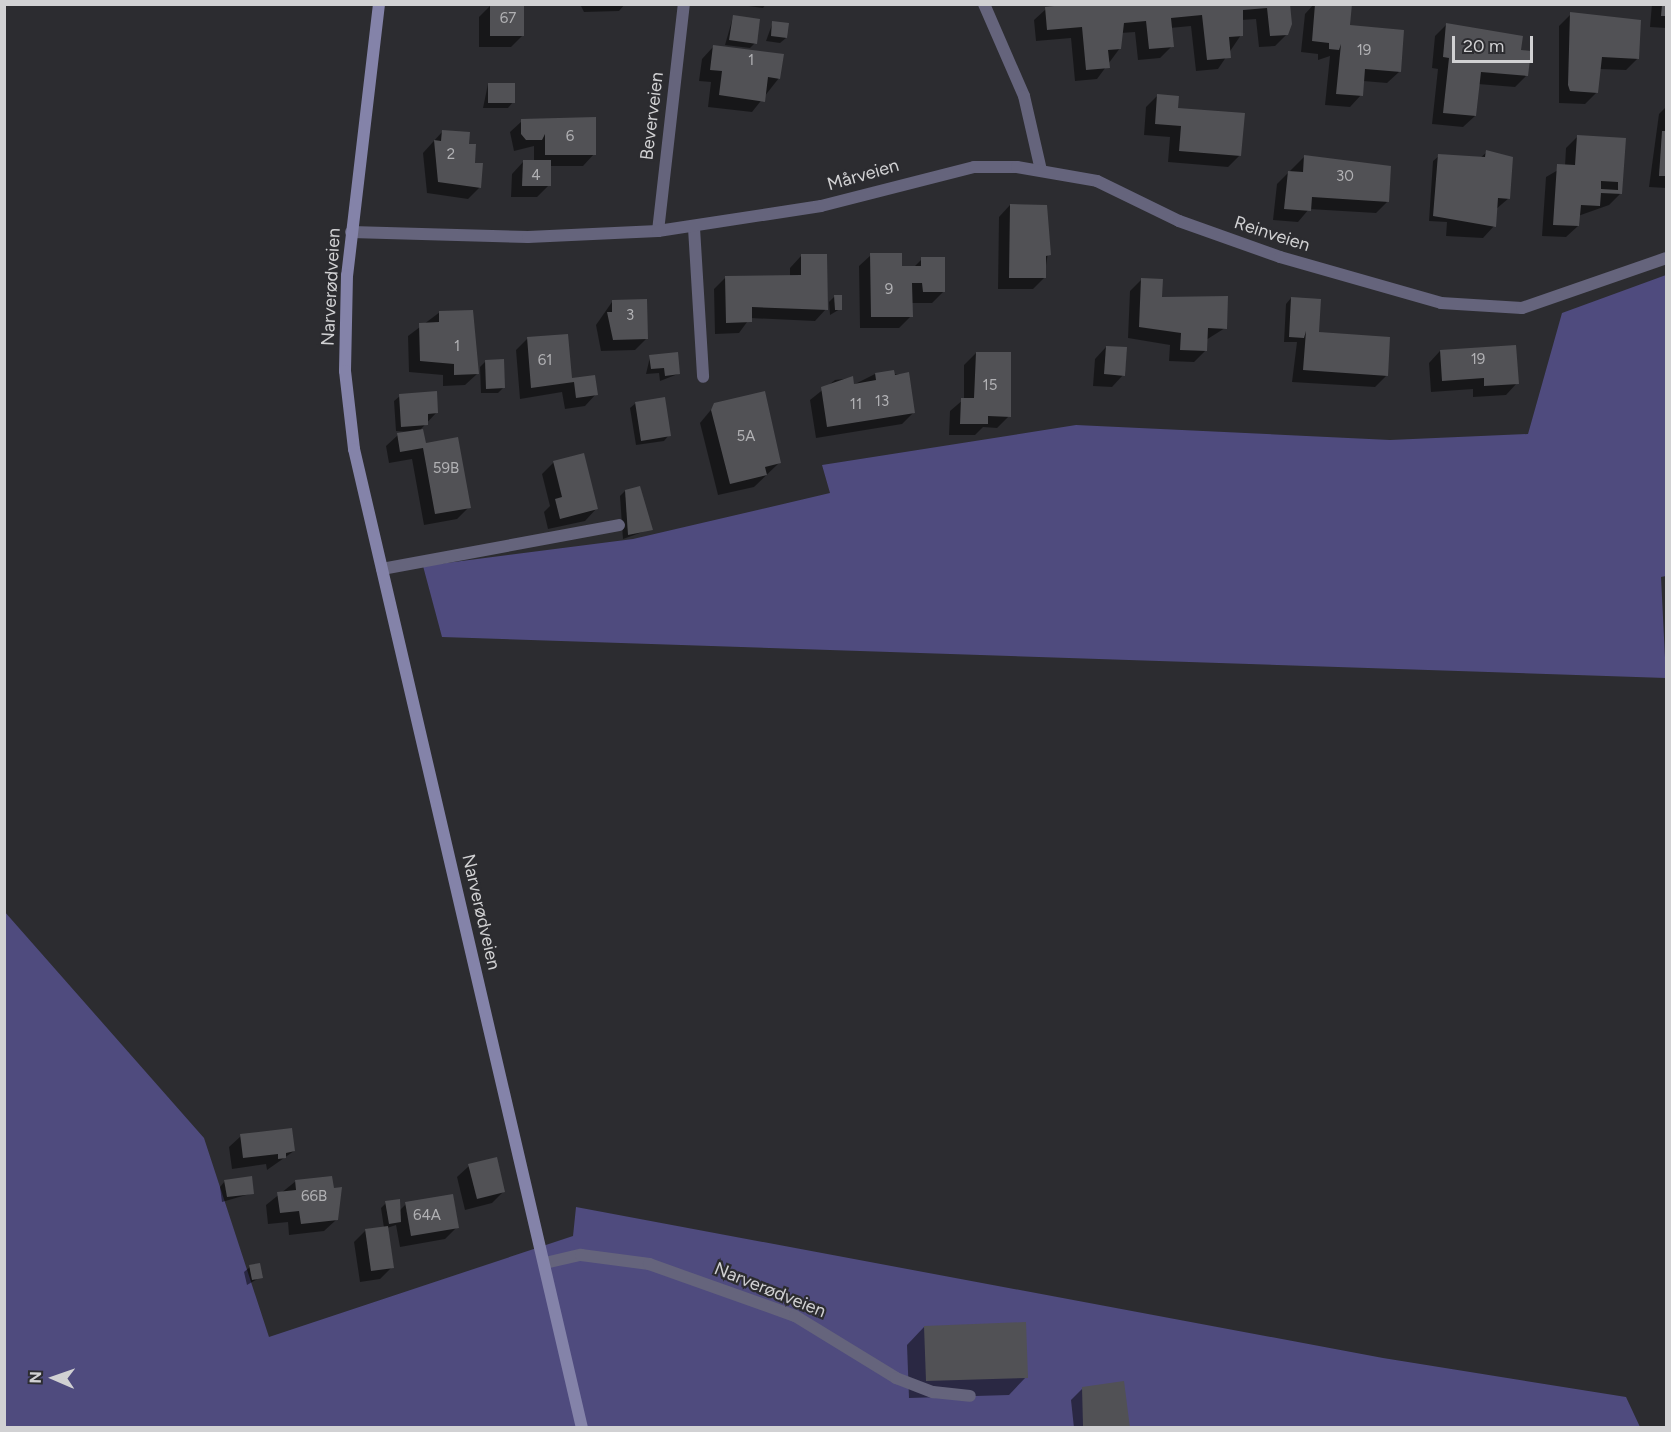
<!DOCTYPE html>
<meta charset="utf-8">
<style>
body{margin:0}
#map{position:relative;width:1671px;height:1432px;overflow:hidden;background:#2c2c30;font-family:Figtree,sans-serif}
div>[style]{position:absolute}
.forest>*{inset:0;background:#4f4b7e}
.shadow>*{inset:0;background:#0007}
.building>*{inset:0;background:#515155}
.minor>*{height:12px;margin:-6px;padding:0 6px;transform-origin:6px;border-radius:6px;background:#65647c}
.secondary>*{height:12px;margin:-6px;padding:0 6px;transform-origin:6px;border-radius:6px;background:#8483a9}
span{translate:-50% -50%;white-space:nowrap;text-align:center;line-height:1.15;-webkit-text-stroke:4.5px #2c2c30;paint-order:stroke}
.number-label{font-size:15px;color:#b1b1b4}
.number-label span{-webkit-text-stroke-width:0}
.street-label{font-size:18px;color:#d1d1d3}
.frame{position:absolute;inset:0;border:6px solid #d1d1d3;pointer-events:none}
.north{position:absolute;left:24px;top:1348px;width:60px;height:60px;-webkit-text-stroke:4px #2c2c30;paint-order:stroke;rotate:272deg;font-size:16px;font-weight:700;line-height:24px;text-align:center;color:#d1d1d3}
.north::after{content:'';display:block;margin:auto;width:21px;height:27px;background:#d1d1d3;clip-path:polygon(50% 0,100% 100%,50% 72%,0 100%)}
.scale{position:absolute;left:1452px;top:36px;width:81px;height:27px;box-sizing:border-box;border:3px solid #d1d1d3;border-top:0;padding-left:8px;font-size:18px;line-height:21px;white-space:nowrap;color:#d1d1d3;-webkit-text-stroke:4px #2c2c30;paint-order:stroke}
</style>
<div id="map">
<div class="forest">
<div style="clip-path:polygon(1666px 275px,1666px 576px,1661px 577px,1666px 678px,442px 637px,423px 566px,633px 539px,830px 493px,822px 465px,1076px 425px,1390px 440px,1528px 434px,1562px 313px)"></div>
<div style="clip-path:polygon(4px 911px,204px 1138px,269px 1337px,573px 1236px,576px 1207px,1383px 1358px,1626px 1397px,1640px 1427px,5px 1427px)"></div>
</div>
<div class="shadow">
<div style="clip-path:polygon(580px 4px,625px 4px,619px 11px,584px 12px)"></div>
<div style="clip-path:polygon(734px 4px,766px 4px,763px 8px)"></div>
<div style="clip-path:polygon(1287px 4px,1287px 34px,1275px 46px,1259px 47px,1256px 19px,1241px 20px,1241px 35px,1218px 69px,1196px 71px,1191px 26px,1170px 28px,1172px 46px,1160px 58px,1138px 60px,1135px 32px,1121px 33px,1120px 48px,1097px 79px,1075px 81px,1071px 38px,1036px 41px,1034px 20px,1046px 9px)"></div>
<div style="clip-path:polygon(1314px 4px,1344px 4px,1348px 27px,1399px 72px,1387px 83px,1363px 81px,1361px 95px,1350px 107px,1325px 105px,1330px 56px,1318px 60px,1318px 54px,1301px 52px,1305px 14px)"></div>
<div style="clip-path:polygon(1652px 4px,1666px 4px,1666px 28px,1650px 27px)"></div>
<div style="clip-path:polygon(490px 6px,522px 36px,511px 47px,479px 47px,479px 17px)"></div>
<div style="clip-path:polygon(1571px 14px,1638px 58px,1626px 70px,1599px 69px,1597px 92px,1585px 104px,1559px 103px,1559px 26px)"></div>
<div style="clip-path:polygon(733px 17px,755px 43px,750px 48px,725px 45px)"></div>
<div style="clip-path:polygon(773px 22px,786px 38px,780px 43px,766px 41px)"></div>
<div style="clip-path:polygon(1446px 25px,1520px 51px,1526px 76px,1515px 87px,1478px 84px,1475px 116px,1463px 127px,1432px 124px,1438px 69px,1432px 68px,1435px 36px)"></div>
<div style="clip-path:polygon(713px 47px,779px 78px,752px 112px,708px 107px,711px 82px,699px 81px,702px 59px)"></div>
<div style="clip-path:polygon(488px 84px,513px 102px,508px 108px,483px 108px)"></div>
<div style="clip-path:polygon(1158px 95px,1240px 155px,1228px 167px,1168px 162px,1170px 137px,1144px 135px,1146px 107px)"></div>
<div style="clip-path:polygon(1666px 107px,1666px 188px,1649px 187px,1659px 114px)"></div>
<div style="clip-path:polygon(522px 121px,594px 154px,583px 166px,549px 166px,549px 185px,537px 197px,511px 197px,512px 174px,523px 162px,534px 162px,534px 146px,514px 151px,510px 132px)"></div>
<div style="clip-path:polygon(442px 132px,467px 145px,480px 187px,468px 199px,427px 193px,423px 153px)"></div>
<div style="clip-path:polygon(1578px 136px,1624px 139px,1620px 194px,1609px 205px,1578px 216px,1578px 226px,1566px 237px,1542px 236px,1546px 177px,1565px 166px,1566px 148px)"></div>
<div style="clip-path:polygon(1487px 152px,1509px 198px,1495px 210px,1494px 226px,1483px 238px,1446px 236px,1447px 222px,1429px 221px,1433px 161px,1439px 156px,1480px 158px)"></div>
<div style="clip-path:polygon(1305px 156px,1387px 202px,1376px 213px,1309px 209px,1298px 222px,1273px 220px,1277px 184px)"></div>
<div style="clip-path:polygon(1010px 205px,1049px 246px,1044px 278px,1033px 289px,998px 289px,999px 217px)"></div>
<div style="clip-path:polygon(871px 255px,900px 268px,913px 268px,922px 259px,944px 291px,932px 303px,911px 303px,911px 316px,899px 328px,860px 328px,859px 266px)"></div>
<div style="clip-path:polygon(801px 256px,826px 309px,815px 321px,750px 318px,739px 333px,715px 334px,714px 289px,726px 277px,790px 277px,790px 268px)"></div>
<div style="clip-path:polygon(1142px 279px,1160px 298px,1225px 328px,1206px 340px,1206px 350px,1194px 362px,1169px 361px,1170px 345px,1128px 338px,1130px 291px)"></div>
<div style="clip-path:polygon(835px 296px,840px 309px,830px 315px,829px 302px)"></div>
<div style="clip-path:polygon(1291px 298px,1317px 331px,1386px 376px,1375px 387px,1292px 382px,1297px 342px,1284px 342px,1286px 304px)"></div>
<div style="clip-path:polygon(612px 302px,647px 338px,635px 350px,601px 351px,596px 325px)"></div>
<div style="clip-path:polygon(440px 312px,477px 374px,465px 385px,443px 386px,443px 375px,409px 372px,408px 336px)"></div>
<div style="clip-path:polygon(528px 338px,570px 380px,596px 394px,585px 406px,565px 409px,562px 392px,520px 399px,516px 350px)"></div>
<div style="clip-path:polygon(1106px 347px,1123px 375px,1112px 387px,1093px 386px,1095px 359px)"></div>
<div style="clip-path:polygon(1440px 351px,1517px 383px,1506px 395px,1473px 397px,1473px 389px,1431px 392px,1429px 363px)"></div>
<div style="clip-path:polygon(976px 353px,1009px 416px,997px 428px,983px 427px,975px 435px,949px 435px,950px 411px,964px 399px,964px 365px)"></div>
<div style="clip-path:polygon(650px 357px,678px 374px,660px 381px,659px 373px,646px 374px)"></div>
<div style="clip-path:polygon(486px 361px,504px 387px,498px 393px,481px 393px,480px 367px)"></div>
<div style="clip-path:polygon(875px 374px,908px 374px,914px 412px,902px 424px,816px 438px,810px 400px,835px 380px,852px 378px,853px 385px)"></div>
<div style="clip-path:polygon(400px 396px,437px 412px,421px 429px,424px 444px,469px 507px,457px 519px,424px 525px,412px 459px,389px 463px,386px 446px,398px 435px,410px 432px,396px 431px,394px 401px)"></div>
<div style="clip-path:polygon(636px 403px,669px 435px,664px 441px,636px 445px,630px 408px)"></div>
<div style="clip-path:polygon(715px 405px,779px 463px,754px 487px,718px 495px,700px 423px)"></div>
<div style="clip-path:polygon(554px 462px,596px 509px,585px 521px,548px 529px,544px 512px,550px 506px,542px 474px)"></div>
<div style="clip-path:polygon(625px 491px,651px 529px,623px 539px,620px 496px)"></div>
<div style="clip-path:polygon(241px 1136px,294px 1151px,267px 1170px,266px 1164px,232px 1169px,229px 1147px)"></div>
<div style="clip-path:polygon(469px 1166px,504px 1191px,492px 1203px,465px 1210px,457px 1177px)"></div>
<div style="clip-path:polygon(225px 1181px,253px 1193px,222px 1202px,220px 1187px)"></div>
<div style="clip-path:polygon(296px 1181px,336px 1220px,324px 1231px,289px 1235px,288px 1222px,268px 1224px,266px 1205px)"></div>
<div style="clip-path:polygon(386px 1203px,399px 1211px,406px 1204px,457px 1227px,445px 1239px,400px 1247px,396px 1225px,387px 1228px,392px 1267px,380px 1279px,360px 1282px,354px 1242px,366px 1230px,384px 1228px,381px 1208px)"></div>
<div style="clip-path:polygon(250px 1267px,261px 1277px,247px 1285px,244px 1272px)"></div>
<div style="clip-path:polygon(924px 1327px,1026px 1377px,1009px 1395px,909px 1398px,907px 1345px)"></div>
<div style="clip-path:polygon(1082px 1389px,1129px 1428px,1074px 1428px,1071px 1400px)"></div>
</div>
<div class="building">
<div style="clip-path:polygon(490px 4px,524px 4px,524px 36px,490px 36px)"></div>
<div style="clip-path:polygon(1072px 4px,1290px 4px,1292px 24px,1288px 35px,1270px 36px,1267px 8px,1243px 10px,1243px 36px,1229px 37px,1231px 58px,1207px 60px,1202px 15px,1171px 18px,1174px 47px,1149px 49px,1146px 21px,1124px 23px,1121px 49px,1108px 50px,1110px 68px,1086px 70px,1082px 27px,1047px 30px,1045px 7px)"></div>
<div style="clip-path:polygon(1315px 4px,1352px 4px,1350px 25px,1404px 30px,1401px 72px,1365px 69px,1363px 96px,1336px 94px,1341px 44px,1339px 50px,1329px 49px,1329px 43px,1312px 41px)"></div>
<div style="clip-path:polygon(1662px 5px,1666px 5px,1666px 16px,1661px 16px)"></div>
<div style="clip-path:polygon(1570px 12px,1641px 20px,1639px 59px,1602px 57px,1598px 93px,1570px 91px,1568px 85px)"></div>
<div style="clip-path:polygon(733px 15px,760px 19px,757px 44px,729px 40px)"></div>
<div style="clip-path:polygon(772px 21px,789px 23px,787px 38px,771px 36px)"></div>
<div style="clip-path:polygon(1446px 23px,1523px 36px,1521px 50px,1531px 51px,1528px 76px,1481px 72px,1476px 116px,1443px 113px,1449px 58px,1443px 57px)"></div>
<div style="clip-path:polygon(713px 45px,784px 54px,780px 79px,768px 77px,765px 102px,719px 95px,722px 71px,710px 70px)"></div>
<div style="clip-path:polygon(488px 83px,515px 83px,515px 103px,488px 103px)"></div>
<div style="clip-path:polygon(1157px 94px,1179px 96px,1178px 108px,1245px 113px,1241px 156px,1179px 151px,1181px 126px,1155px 124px)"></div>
<div style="clip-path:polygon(596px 117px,596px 155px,545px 155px,545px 134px,542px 140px,526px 140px,521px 134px,521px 119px)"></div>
<div style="clip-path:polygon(442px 130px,470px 132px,469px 144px,476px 144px,475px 163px,483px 163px,481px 188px,438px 182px,434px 140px,441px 141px)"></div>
<div style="clip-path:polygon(1662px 131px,1666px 131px,1666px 176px,1659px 176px)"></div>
<div style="clip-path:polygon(evenodd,1577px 135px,1626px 138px,1622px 194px,1601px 193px,1600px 206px,1581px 205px,1579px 226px,1553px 225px,1557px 164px,1575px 165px,1577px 135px,1601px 181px,1618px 182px,1618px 190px,1601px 189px,1601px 181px)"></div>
<div style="clip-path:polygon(1486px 150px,1513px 157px,1510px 199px,1498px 198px,1496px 227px,1433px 216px,1438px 154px,1485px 157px)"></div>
<div style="clip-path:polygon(1304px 155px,1391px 166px,1389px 202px,1312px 197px,1311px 211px,1284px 209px,1288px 171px,1303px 172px)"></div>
<div style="clip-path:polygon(523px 160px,551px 160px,551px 186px,522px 186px)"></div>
<div style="clip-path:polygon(1010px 204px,1047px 205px,1051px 255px,1046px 256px,1046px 278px,1009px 278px)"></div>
<div style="clip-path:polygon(870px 253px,902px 253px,902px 266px,921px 266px,921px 257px,945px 257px,945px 292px,923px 292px,922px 283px,912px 283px,913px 317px,871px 317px)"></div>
<div style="clip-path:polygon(801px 254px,827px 254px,828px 310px,752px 307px,752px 322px,726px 323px,725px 276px,801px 275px)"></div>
<div style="clip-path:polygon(1141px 278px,1163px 279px,1162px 297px,1228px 296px,1227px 329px,1208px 328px,1207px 351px,1180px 350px,1181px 333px,1139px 327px)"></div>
<div style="clip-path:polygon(834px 295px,842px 295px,842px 310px,835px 310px)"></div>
<div style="clip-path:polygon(1291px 297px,1321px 299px,1319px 332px,1390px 337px,1388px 376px,1303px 370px,1306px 331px,1304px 338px,1289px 337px)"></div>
<div style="clip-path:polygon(647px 299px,648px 339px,613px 340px,607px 312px,612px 312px,612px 300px)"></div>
<div style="clip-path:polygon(473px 310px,479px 374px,454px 375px,454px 364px,420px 361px,419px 323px,439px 322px,439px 311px)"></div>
<div style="clip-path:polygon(568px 334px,572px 378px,595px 375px,598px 395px,576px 398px,574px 382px,531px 388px,527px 337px)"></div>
<div style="clip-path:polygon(1516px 345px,1519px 384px,1484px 386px,1484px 378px,1442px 381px,1440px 350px)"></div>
<div style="clip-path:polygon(1106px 346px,1127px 347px,1125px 376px,1104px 374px)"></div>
<div style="clip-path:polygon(678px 352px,680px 374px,665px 376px,664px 368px,651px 369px,649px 355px)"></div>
<div style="clip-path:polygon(976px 352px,1011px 352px,1011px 417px,988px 416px,988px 424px,960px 424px,961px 398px,974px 398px)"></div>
<div style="clip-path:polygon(504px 359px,505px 388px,486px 389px,485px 360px)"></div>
<div style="clip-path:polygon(894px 370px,895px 375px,909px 372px,915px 413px,827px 427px,821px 387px,853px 376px,854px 384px,876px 380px,875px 373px)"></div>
<div style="clip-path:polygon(437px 391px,438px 413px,428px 414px,428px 425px,401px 427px,399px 394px)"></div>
<div style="clip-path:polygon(765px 391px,781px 463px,765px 467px,767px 475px,730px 484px,711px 410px,714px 403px)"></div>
<div style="clip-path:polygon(665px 397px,671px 436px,641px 441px,635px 402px)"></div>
<div style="clip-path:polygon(423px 429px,426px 443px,458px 437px,471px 508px,435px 514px,423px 448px,400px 452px,397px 433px)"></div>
<div style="clip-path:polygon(584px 453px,598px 509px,560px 519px,555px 499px,562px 497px,553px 461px)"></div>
<div style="clip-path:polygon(640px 486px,653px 530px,628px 535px,625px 490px)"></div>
<div style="clip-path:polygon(292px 1128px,295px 1151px,286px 1153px,286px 1158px,278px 1159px,278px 1154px,243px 1158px,240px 1134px)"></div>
<div style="clip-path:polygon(497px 1157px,505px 1192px,477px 1199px,468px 1164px)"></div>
<div style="clip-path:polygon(252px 1176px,254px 1194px,227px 1197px,224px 1180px)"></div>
<div style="clip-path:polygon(332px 1176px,334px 1188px,342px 1187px,338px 1220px,301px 1224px,299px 1211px,280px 1213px,277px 1192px,296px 1190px,295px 1180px)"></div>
<div style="clip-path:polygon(453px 1194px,459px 1228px,411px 1236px,405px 1202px)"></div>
<div style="clip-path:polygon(400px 1199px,401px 1222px,389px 1224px,385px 1201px)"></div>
<div style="clip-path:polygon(388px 1226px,394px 1268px,371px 1271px,365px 1229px)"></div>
<div style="clip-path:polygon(260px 1263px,263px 1278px,252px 1280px,249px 1265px)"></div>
<div style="clip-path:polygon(1026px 1322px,1028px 1378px,926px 1381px,924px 1326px)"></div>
<div style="clip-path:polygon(1124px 1381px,1130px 1428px,1083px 1426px,1082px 1387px)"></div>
</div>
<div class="minor">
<div style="left:984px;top:4px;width:100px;rotate:66.5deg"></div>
<div style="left:1024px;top:96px;width:76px;rotate:77.1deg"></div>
<div style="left:694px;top:228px;width:149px;rotate:86.5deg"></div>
<div style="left:658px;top:231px;width:228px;rotate:-83.5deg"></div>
<div style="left:351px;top:232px;width:177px;rotate:1.6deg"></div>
<div style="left:528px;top:237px;width:130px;rotate:-2.6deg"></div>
<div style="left:658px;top:231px;width:165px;rotate:-8.7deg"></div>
<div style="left:821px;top:206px;width:158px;rotate:-14.3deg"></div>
<div style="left:974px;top:167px;width:43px"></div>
<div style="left:1017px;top:167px;width:81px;rotate:9.9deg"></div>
<div style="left:1097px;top:181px;width:91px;rotate:26deg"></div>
<div style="left:1179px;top:221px;width:107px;rotate:19.6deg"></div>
<div style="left:1280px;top:257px;width:167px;rotate:15.9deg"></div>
<div style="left:1441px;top:303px;width:81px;rotate:3.5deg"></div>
<div style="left:1522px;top:308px;width:152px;rotate:-19.1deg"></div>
<div style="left:382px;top:569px;width:241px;rotate:-10.5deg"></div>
<div style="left:545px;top:1263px;width:37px;rotate:-13deg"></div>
<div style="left:581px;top:1255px;width:69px;rotate:7.5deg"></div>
<div style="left:649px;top:1264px;width:155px;rotate:19.6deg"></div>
<div style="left:795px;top:1316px;width:119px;rotate:31.5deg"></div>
<div style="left:896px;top:1378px;width:40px;rotate:21deg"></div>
<div style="left:933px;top:1392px;width:37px;rotate:6deg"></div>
</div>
<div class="secondary">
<div style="left:379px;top:4px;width:273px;rotate:96.7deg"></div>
<div style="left:347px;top:275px;width:96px;rotate:91.2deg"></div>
<div style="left:345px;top:371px;width:79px;rotate:83.4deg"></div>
<div style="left:354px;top:449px;width:1005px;rotate:76.89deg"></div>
</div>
<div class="number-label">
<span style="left:508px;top:19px">67</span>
<span style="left:1364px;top:51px">19</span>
<span style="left:751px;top:61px">1</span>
<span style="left:570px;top:137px">6</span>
<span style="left:451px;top:155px">2</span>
<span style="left:536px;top:176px">4</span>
<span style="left:1345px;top:177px">30</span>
<span style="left:889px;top:290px">9</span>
<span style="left:630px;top:316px">3</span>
<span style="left:457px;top:347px">1</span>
<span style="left:1478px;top:360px">19</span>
<span style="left:545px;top:361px">61</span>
<span style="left:990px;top:386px">15</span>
<span style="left:882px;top:402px">13</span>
<span style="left:856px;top:405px">11</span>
<span style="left:746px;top:437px">5A</span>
<span style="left:446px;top:469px">59B</span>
<span style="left:314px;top:1197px">66B</span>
<span style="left:427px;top:1216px">64A</span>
</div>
<div class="street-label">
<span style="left:652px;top:116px;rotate:-83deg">Beverveien</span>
<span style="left:863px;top:175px;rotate:-16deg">Mårveien</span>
<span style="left:1272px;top:234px;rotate:18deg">Reinveien</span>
<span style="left:331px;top:287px;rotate:-87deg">Narverødveien</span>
<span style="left:481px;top:912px;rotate:77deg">Narverødveien</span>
<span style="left:770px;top:1290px;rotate:22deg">Narverødveien</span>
</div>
<div class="frame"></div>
<div class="north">N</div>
<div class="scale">20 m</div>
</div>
